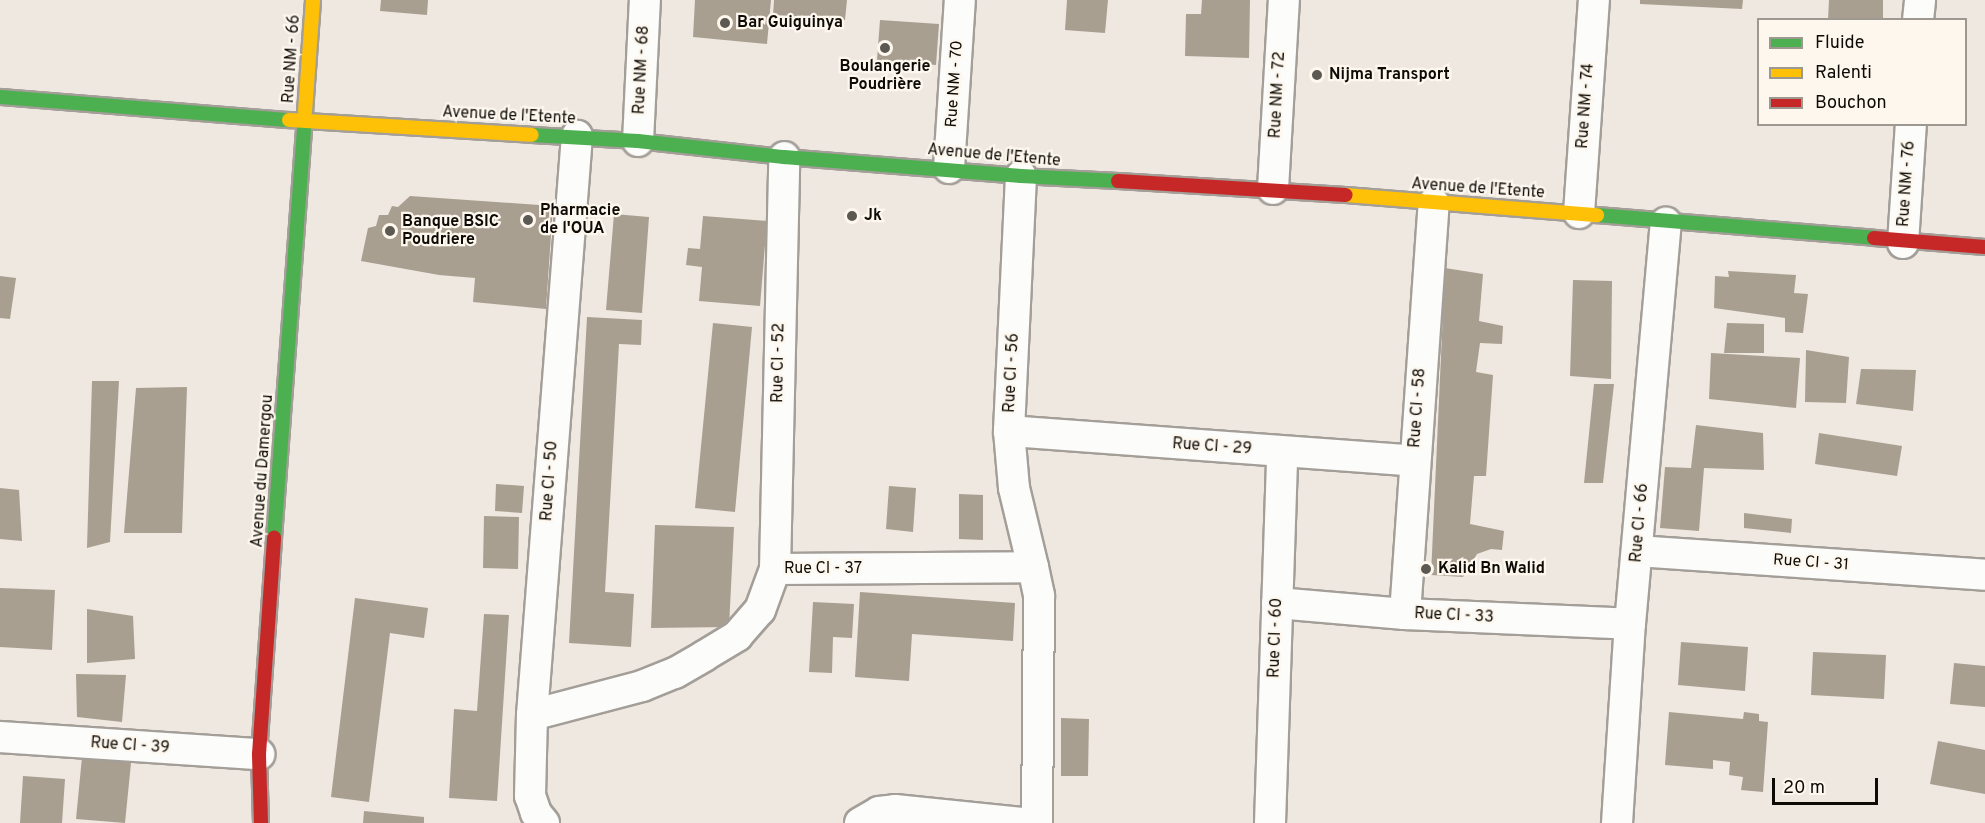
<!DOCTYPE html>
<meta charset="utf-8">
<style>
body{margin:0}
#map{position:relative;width:1985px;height:823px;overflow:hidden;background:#eee8e0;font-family:Overpass,sans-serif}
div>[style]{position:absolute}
.building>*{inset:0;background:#a99f90}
.roads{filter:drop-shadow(2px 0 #a39e98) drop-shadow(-2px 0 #a39e98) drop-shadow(0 2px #a39e98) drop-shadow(0 -2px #a39e98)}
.street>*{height:30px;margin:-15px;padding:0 15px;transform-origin:15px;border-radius:15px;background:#fcfcfa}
.fast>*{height:14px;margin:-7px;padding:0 7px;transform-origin:7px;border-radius:7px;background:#4caf50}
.slow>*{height:14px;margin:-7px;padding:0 7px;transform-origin:7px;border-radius:7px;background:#ffc107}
.jam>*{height:14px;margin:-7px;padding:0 7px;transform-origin:7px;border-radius:7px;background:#c62828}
.dots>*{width:16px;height:16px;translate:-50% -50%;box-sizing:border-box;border:3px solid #fdf7ee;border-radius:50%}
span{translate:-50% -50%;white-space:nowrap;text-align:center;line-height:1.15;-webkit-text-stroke:4.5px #fdf7ee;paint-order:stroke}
.poi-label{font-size:16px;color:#0e0b06;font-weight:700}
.left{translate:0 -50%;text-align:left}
.street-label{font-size:16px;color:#0e0b06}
.legend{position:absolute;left:1757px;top:18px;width:210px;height:108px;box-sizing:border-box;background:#fdf7ee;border:2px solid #9d9991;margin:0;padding:8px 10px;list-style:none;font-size:18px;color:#0e0b06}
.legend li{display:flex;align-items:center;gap:12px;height:30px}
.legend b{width:30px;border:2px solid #9d9991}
.scale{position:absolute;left:1772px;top:778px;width:106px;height:27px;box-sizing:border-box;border:3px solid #0e0b06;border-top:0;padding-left:8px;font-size:18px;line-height:21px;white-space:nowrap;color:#0e0b06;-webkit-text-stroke:4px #fdf7ee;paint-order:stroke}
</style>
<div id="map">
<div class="building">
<div style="clip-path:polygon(381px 0,428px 0,427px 15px,380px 11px)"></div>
<div style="clip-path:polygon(695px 0,771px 0,767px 44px,693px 37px)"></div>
<div style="clip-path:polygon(774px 0,847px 0,845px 20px,773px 15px)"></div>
<div style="clip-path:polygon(1067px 0,1108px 0,1105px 33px,1065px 30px)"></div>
<div style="clip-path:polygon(1202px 0,1250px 0,1249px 58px,1185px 56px,1186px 14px,1201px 14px)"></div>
<div style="clip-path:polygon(1640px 0,1743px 0,1742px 9px,1640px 4px)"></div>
<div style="clip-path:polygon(1829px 0,1883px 0,1883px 20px,1828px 20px)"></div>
<div style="clip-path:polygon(880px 20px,939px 24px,936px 65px,877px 60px)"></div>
<div style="clip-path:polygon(410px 196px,553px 206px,546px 309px,473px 302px,475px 278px,439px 275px,361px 261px,368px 228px,376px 226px,379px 215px,388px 215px,392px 206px,398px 207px)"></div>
<div style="clip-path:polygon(614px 214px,649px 217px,642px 313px,606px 310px)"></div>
<div style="clip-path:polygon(703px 216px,767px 221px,760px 306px,699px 301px,702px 267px,686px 265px,688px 248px,700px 249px)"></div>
<div style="clip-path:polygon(1445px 268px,1483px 274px,1479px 321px,1503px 326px,1502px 344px,1480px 343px,1476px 372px,1493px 375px,1486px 476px,1474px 476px,1470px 524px,1504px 531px,1502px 550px,1491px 549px,1477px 554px,1463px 577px,1431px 575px)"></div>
<div style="clip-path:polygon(1728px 271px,1796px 275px,1794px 293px,1808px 294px,1803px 333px,1785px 332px,1785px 318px,1714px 308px,1715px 276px,1729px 277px)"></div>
<div style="clip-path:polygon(0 276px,16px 278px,10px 319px,0 318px)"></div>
<div style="clip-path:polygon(1573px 280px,1612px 281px,1611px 379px,1570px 376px)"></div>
<div style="clip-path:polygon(587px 317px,642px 320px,641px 345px,619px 344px,605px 592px,634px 594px,631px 647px,569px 643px)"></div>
<div style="clip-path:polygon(713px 323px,752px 327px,735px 512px,695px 508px)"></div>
<div style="clip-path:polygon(1727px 323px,1764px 324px,1764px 353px,1724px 353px)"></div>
<div style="clip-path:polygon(1806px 350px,1849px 357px,1846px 403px,1805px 402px)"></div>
<div style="clip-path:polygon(1711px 353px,1800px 358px,1796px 408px,1709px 399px)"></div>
<div style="clip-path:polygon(1861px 369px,1916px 370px,1913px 411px,1856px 404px)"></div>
<div style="clip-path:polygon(92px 381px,119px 381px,110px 542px,87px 548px)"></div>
<div style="clip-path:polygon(1594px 384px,1614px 384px,1603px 483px,1584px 483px)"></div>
<div style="clip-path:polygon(187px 387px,182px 533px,124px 533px,136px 388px)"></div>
<div style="clip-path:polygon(1696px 425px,1763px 433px,1764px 470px,1704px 468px,1699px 531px,1660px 528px,1665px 467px,1691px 468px)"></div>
<div style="clip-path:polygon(1819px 433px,1902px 446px,1897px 476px,1815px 464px)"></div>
<div style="clip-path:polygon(496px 484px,524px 486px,522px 513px,495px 511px)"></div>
<div style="clip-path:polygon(889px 486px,916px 488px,913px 532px,886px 529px)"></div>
<div style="clip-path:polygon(0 488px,19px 490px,22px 541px,0 539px)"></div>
<div style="clip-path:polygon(959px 494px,983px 495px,983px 540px,959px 539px)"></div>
<div style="clip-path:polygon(1744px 513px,1792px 519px,1791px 533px,1744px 528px)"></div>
<div style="clip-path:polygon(484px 516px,519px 517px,518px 569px,483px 568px)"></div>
<div style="clip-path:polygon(655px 525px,734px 527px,729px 627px,651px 628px)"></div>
<div style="clip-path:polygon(0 588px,55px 590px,52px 650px,0 647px)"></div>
<div style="clip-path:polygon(860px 592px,1015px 603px,1013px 641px,912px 634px,909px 681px,855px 677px)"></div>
<div style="clip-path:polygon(355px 598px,428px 608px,424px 638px,390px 633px,369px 802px,331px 797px)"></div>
<div style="clip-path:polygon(813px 602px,854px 604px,852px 638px,833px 637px,832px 673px,809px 672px)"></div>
<div style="clip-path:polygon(87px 609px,133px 616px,135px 659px,87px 663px)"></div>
<div style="clip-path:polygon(484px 614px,509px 615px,497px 801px,449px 798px,454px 709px,477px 711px)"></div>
<div style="clip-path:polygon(1681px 642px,1748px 647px,1745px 691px,1678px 685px)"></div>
<div style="clip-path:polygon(1813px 652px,1886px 655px,1884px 699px,1811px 695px)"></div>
<div style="clip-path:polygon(1954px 663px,1985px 666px,1985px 707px,1950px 704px)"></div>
<div style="clip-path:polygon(76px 674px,126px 675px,122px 722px,77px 717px)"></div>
<div style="clip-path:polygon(1669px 712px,1743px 719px,1744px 712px,1759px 714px,1759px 721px,1768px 722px,1763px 792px,1741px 790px,1743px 777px,1729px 775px,1730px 762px,1713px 760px,1713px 769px,1665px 765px)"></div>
<div style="clip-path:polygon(1061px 718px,1089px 719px,1088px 776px,1061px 776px)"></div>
<div style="clip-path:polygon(1938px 741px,1985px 750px,1985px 794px,1930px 784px)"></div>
<div style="clip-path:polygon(82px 757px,131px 763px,125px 823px,76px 819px)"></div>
<div style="clip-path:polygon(23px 776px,65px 779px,62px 823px,20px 823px)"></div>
<div style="clip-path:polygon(364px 811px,424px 817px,424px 823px,363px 823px)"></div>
</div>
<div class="roads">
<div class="street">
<div style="left:1918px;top:20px;width:20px;rotate:-84deg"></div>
<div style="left:638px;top:141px;width:141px;rotate:-87.2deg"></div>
<div style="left:949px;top:168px;width:168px;rotate:-86.3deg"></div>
<div style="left:1021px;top:176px;width:255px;rotate:92.7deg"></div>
<div style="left:1009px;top:431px;width:57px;rotate:85deg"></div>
<div style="left:1014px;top:488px;width:81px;rotate:76.5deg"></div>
<div style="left:1273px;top:189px;width:189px;rotate:-86.7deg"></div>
<div style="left:1579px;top:213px;width:214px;rotate:-86deg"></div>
<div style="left:1903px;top:243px;width:119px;rotate:-86.2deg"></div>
<div style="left:1009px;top:431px;width:406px;rotate:4.2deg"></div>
<div style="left:1637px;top:551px;width:349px;rotate:3.9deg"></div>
<div style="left:775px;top:569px;width:412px;rotate:-88.7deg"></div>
<div style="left:1277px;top:603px;width:128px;rotate:4.9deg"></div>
<div style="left:1405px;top:614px;width:225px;rotate:2.5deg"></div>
<div style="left:1405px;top:614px;width:412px;rotate:-86deg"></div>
<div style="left:532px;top:715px;width:114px;rotate:-14.8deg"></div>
<div style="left:642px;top:686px;width:35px;rotate:-22deg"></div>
<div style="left:675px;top:673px;width:34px;rotate:-30deg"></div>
<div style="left:704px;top:656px;width:39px;rotate:-31deg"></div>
<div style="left:737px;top:636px;width:35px;rotate:-49deg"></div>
<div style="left:760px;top:610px;width:44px;rotate:-69.9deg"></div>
<div style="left:775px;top:569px;width:258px;rotate:-0.4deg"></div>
<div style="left:1033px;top:567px;width:30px;rotate:78deg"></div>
<div style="left:1039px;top:596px;width:227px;rotate:90.5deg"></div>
<div style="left:0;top:737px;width:260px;rotate:3.8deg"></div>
<div style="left:544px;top:823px;width:13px;rotate:-129deg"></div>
<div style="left:536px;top:813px;width:18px;rotate:-109deg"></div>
<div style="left:530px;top:796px;width:81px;rotate:-88.6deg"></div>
<div style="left:532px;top:715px;width:581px;rotate:-85.56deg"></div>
<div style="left:860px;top:823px;width:22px;rotate:-30deg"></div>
<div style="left:879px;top:812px;width:16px;rotate:-7deg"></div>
<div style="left:895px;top:810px;width:130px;rotate:5.8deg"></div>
<div style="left:1270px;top:823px;width:371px;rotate:-88.1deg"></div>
<div style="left:1617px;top:823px;width:199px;rotate:-86.3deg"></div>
<div style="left:1630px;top:624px;width:403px;rotate:-84.9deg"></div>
</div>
<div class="fast">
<div style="left:0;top:97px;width:290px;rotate:4.6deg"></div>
<div style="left:532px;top:135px;width:106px;rotate:3.2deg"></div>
<div style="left:638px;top:141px;width:147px;rotate:6.3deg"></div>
<div style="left:784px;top:157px;width:238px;rotate:4.6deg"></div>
<div style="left:1021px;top:176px;width:97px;rotate:3deg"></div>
<div style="left:1597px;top:215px;width:278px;rotate:4.7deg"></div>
<div style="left:274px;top:538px;width:427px;rotate:-85.8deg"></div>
</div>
<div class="slow">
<div style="left:305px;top:112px;width:112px;rotate:-85.9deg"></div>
<div style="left:289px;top:120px;width:243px;rotate:3.5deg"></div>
<div style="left:1346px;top:195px;width:252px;rotate:4.6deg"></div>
</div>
<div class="jam">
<div style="left:1118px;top:181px;width:228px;rotate:3.5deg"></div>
<div style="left:1874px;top:238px;width:111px;rotate:4.6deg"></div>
<div style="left:261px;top:823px;width:69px;rotate:-91.7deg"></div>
<div style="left:259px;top:754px;width:217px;rotate:-86deg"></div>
</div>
</div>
<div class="dots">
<div style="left:725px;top:23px;background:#5c5852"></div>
<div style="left:885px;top:48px;background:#5c5852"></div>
<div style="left:1317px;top:75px;background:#5c5852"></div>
<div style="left:852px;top:216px;background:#5c5852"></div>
<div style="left:528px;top:220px;background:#5c5852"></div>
<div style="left:390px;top:231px;background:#5c5852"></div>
<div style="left:1426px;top:569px;background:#5c5852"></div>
</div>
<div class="poi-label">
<span class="left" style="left:737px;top:23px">Bar Guiguinya</span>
<span style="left:885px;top:76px">Boulangerie<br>Poudrière</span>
<span class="left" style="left:1329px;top:75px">Nijma Transport</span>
<span class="left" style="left:540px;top:220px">Pharmacie<br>de l'OUA</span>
<span class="left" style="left:864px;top:216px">Jk</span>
<span class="left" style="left:402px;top:231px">Banque BSIC<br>Poudriere</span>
<span class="left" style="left:1438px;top:569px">Kalid Bn Walid</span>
</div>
<div class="street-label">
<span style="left:292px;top:59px;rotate:-86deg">Rue NM - 66</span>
<span style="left:642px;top:70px;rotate:-87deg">Rue NM - 68</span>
<span style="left:955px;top:84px;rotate:-86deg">Rue NM - 70</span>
<span style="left:1278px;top:95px;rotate:-87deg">Rue NM - 72</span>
<span style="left:1586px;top:106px;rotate:-86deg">Rue NM - 74</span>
<span style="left:509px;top:116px;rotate:3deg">Avenue de l'Etente</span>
<span style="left:994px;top:156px;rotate:5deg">Avenue de l'Etente</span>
<span style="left:1907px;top:184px;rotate:-86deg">Rue NM - 76</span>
<span style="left:1478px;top:189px;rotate:4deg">Avenue de l'Etente</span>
<span style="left:779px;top:363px;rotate:-89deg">Rue CI - 52</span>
<span style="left:1012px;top:373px;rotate:-87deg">Rue CI - 56</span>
<span style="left:1418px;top:408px;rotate:-86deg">Rue CI - 58</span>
<span style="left:1212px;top:447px;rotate:4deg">Rue CI - 29</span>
<span style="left:263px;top:471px;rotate:-86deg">Avenue du Damergou</span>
<span style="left:550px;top:481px;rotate:-86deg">Rue CI - 50</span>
<span style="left:1640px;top:523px;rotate:-85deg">Rue CI - 66</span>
<span style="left:1811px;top:563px;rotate:4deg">Rue CI - 31</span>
<span style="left:823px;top:569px">Rue CI - 37</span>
<span style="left:1454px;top:616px;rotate:3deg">Rue CI - 33</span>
<span style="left:1276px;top:638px;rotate:-88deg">Rue CI - 60</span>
<span style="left:130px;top:746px;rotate:4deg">Rue CI - 39</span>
</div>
<ul class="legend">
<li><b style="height:8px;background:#4caf50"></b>Fluide</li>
<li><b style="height:8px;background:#ffc107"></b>Ralenti</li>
<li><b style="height:8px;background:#c62828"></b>Bouchon</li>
</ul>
<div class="scale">20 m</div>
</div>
